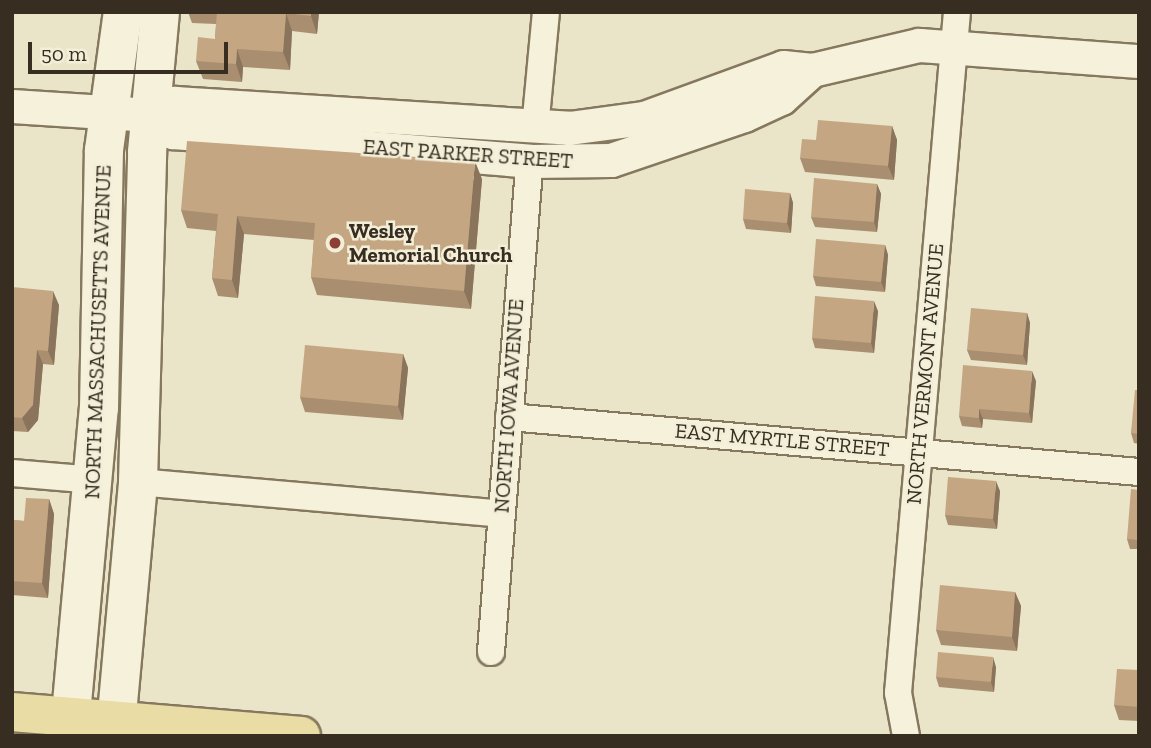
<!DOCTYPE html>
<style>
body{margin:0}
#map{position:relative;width:1151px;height:748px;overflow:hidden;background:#eae4c9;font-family:"Zilla Slab",serif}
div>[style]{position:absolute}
.roads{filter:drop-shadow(2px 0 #85785f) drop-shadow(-2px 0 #85785f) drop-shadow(0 2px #85785f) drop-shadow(0 -2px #85785f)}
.minor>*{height:26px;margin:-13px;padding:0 13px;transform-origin:13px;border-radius:13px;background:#f6f1db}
.tertiary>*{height:33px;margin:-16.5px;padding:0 16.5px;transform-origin:16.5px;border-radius:16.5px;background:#f6f1db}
.secondary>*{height:38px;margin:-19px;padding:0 19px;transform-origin:19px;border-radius:19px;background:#f6f1db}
.primary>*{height:38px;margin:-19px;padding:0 19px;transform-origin:19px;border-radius:19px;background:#e9dca5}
.wall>*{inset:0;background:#a98f70}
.shaded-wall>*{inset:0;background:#8a745b}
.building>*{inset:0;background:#c5a682}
.dots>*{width:19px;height:19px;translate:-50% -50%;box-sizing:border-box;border:4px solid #f3eed8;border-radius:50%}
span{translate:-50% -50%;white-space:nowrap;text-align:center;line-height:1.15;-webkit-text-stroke:5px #f3eed8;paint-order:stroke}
.street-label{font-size:21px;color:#372e21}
.poi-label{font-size:21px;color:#372e21;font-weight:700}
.left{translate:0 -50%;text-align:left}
.frame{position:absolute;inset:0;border:14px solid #372e21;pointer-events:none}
.scale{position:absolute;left:28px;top:42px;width:200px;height:32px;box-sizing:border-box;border:4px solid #372e21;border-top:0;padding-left:9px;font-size:21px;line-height:24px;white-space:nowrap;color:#372e21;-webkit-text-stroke:5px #f3eed8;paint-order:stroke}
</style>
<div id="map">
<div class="roads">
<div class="minor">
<div style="left:535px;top:128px;width:117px;rotate:-84.6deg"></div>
<div style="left:509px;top:417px;width:632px;rotate:4.99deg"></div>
<div style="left:12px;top:473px;width:83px;rotate:4.8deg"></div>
<div style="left:138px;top:482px;width:365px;rotate:5deg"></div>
<div style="left:491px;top:652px;width:493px;rotate:-85.5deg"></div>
<div style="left:906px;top:736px;width:44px;rotate:-100.5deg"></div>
<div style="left:898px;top:693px;width:684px;rotate:-85.05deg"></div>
</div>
<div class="tertiary">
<div style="left:12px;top:106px;width:139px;rotate:3.7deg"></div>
<div style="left:151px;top:115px;width:27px;rotate:-27deg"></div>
<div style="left:175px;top:103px;width:395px;rotate:3.6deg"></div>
<div style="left:569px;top:128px;width:76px;rotate:-7.6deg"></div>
<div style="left:644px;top:118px;width:148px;rotate:-20.1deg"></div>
<div style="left:783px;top:67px;width:29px;rotate:6deg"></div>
<div style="left:812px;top:70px;width:110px;rotate:-13.2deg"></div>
<div style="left:919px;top:45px;width:221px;rotate:4.2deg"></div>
<div style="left:151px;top:115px;width:28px;rotate:38deg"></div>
<div style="left:173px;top:132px;width:358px;rotate:4.6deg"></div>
<div style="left:530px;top:161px;width:81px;rotate:-0.7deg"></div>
<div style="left:611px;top:160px;width:140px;rotate:-18.7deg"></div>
<div style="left:744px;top:115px;width:41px;rotate:-24.7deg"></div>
<div style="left:781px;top:98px;width:42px;rotate:-42.1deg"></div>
</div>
<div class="secondary">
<div style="left:69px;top:736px;width:329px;rotate:-84.8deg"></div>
<div style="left:99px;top:408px;width:258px;rotate:-88.9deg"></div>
<div style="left:104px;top:150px;width:139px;rotate:-82.2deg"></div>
<div style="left:115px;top:736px;width:255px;rotate:-84.8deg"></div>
<div style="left:138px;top:482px;width:330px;rotate:-88.4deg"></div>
<div style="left:147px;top:152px;width:141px;rotate:-84.7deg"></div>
</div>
<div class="primary">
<div style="left:12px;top:712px;width:290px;rotate:4.7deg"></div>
</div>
</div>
<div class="wall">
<div style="clip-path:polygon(188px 12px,319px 12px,317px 34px,292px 31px,290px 70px,243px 67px,242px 82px,203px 79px,196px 61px,215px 39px,216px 24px,192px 23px)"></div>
<div style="clip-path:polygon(892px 126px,897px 140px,894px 180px,805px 172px,800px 158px,816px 140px)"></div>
<div style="clip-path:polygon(482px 179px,471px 309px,317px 295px,311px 277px,314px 240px,244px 234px,238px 298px,218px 296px,212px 278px,216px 231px,187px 228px,181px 210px)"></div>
<div style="clip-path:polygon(877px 184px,881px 194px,877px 232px,815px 227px,811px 217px)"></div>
<div style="clip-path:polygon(790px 193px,793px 203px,791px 233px,746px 229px,743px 219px)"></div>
<div style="clip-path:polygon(885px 245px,888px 255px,885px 292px,816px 286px,813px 276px)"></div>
<div style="clip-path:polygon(12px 287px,59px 305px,54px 365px,43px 364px,38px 420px,28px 432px,12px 431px)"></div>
<div style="clip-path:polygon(878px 311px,874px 353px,815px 348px,812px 338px)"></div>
<div style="clip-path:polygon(1027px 313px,1030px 323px,1027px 365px,971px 360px,967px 350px)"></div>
<div style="clip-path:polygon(403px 354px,408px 368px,403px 420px,305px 412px,300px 397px)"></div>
<div style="clip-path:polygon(1036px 381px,1032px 423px,983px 419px,982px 428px,962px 426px,959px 416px)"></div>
<div style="clip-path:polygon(1139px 390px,1139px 444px,1134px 443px,1131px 433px)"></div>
<div style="clip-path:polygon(1139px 490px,1139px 549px,1130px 549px,1127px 539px)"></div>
<div style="clip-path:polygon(1000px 491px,997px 529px,948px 525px,945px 515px)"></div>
<div style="clip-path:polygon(49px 499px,54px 514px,48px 598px,12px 595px,12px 520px,24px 521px)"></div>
<div style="clip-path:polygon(1015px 592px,1021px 606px,1017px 651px,941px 645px,936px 630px)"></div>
<div style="clip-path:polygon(996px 667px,994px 692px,939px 687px,936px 677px)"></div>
<div style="clip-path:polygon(1139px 670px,1139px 721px,1119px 720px,1114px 705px)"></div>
</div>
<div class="shaded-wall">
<div style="clip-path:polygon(311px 12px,319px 12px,317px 34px,311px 16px)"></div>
<div style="clip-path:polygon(286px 13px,292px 31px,290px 70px,283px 52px)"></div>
<div style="clip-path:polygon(237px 49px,243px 67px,242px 82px,236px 64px)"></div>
<div style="clip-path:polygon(892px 126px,897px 140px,894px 180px,888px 166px)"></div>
<div style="clip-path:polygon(475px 161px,482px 179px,471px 309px,464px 291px)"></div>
<div style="clip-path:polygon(877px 184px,881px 194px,877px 232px,874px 222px)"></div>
<div style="clip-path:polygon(790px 193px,793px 203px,791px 233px,787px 223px)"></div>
<div style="clip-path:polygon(237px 216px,244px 234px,238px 298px,232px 280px)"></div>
<div style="clip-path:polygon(885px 245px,888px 255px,885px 292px,881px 282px)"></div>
<div style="clip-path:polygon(53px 291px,59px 305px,54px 365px,48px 351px)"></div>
<div style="clip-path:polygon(874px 301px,878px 311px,874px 353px,871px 343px)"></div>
<div style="clip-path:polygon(1027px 313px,1030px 323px,1027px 365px,1023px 355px)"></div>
<div style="clip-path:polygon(37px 350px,43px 364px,38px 420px,28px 432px,22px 418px)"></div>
<div style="clip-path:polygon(403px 354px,408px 368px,403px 420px,398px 406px)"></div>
<div style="clip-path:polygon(1032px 371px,1036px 381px,1032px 423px,1029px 413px)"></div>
<div style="clip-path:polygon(979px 409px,983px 419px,982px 428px,979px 418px)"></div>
<div style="clip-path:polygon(996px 481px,1000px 491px,997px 529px,993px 519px)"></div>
<div style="clip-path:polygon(49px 499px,54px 514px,48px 598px,42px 583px)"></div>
<div style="clip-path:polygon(1015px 592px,1021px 606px,1017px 651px,1012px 637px)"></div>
<div style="clip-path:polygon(993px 657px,996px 667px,994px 692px,991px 682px)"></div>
</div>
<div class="building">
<div style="clip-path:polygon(217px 12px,311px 12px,311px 16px,286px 13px,283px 52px,237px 49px,236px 64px,196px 61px,198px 37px,215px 39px)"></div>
<div style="clip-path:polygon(818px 120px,892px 126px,888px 166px,800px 158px,802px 139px,816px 140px)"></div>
<div style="clip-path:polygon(187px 141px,475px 161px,464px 291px,311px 277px,315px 223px,237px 216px,232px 280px,212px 278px,218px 214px,181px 210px)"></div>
<div style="clip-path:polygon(814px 178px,877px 184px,874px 222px,811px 217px)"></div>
<div style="clip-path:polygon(745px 189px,790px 193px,787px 223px,743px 219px)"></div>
<div style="clip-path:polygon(816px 239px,885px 245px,881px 282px,813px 276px)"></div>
<div style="clip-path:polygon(12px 287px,53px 291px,48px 351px,37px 350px,33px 405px,22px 418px,12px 417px)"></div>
<div style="clip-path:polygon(815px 296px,874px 301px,871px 343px,812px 338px)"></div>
<div style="clip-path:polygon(971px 308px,1027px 313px,1023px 355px,967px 350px)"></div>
<div style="clip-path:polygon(305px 345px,403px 354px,398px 406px,300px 397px)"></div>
<div style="clip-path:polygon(963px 365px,1032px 371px,1029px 413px,979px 409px,979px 418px,959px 416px)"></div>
<div style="clip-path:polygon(1135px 390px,1139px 390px,1139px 434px,1131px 433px)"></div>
<div style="clip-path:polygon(948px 477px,996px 481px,993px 519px,945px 515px)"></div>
<div style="clip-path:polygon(1131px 489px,1139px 490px,1139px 540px,1127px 539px)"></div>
<div style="clip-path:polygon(26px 498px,49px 499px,42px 583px,12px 581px,12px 520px,24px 521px)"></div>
<div style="clip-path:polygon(940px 585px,1015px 592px,1012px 637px,936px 630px)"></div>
<div style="clip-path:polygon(938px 652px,993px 657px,991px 682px,936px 677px)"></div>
<div style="clip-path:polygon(1117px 669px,1139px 670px,1139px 707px,1114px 705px)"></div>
</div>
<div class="dots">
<div style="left:335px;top:243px;background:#8e3f35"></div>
</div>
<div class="street-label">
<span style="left:468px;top:154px;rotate:4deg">EAST PARKER STREET</span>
<span style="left:98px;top:332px;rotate:-88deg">NORTH MASSACHUSETTS AVENUE</span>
<span style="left:925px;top:374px;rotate:-85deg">NORTH VERMONT AVENUE</span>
<span style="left:509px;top:406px;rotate:-86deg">NORTH IOWA AVENUE</span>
<span style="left:782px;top:440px;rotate:5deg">EAST MYRTLE STREET</span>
</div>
<div class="poi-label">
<span class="left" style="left:349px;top:243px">Wesley<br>Memorial Church</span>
</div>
<div class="frame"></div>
<div class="scale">50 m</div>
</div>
